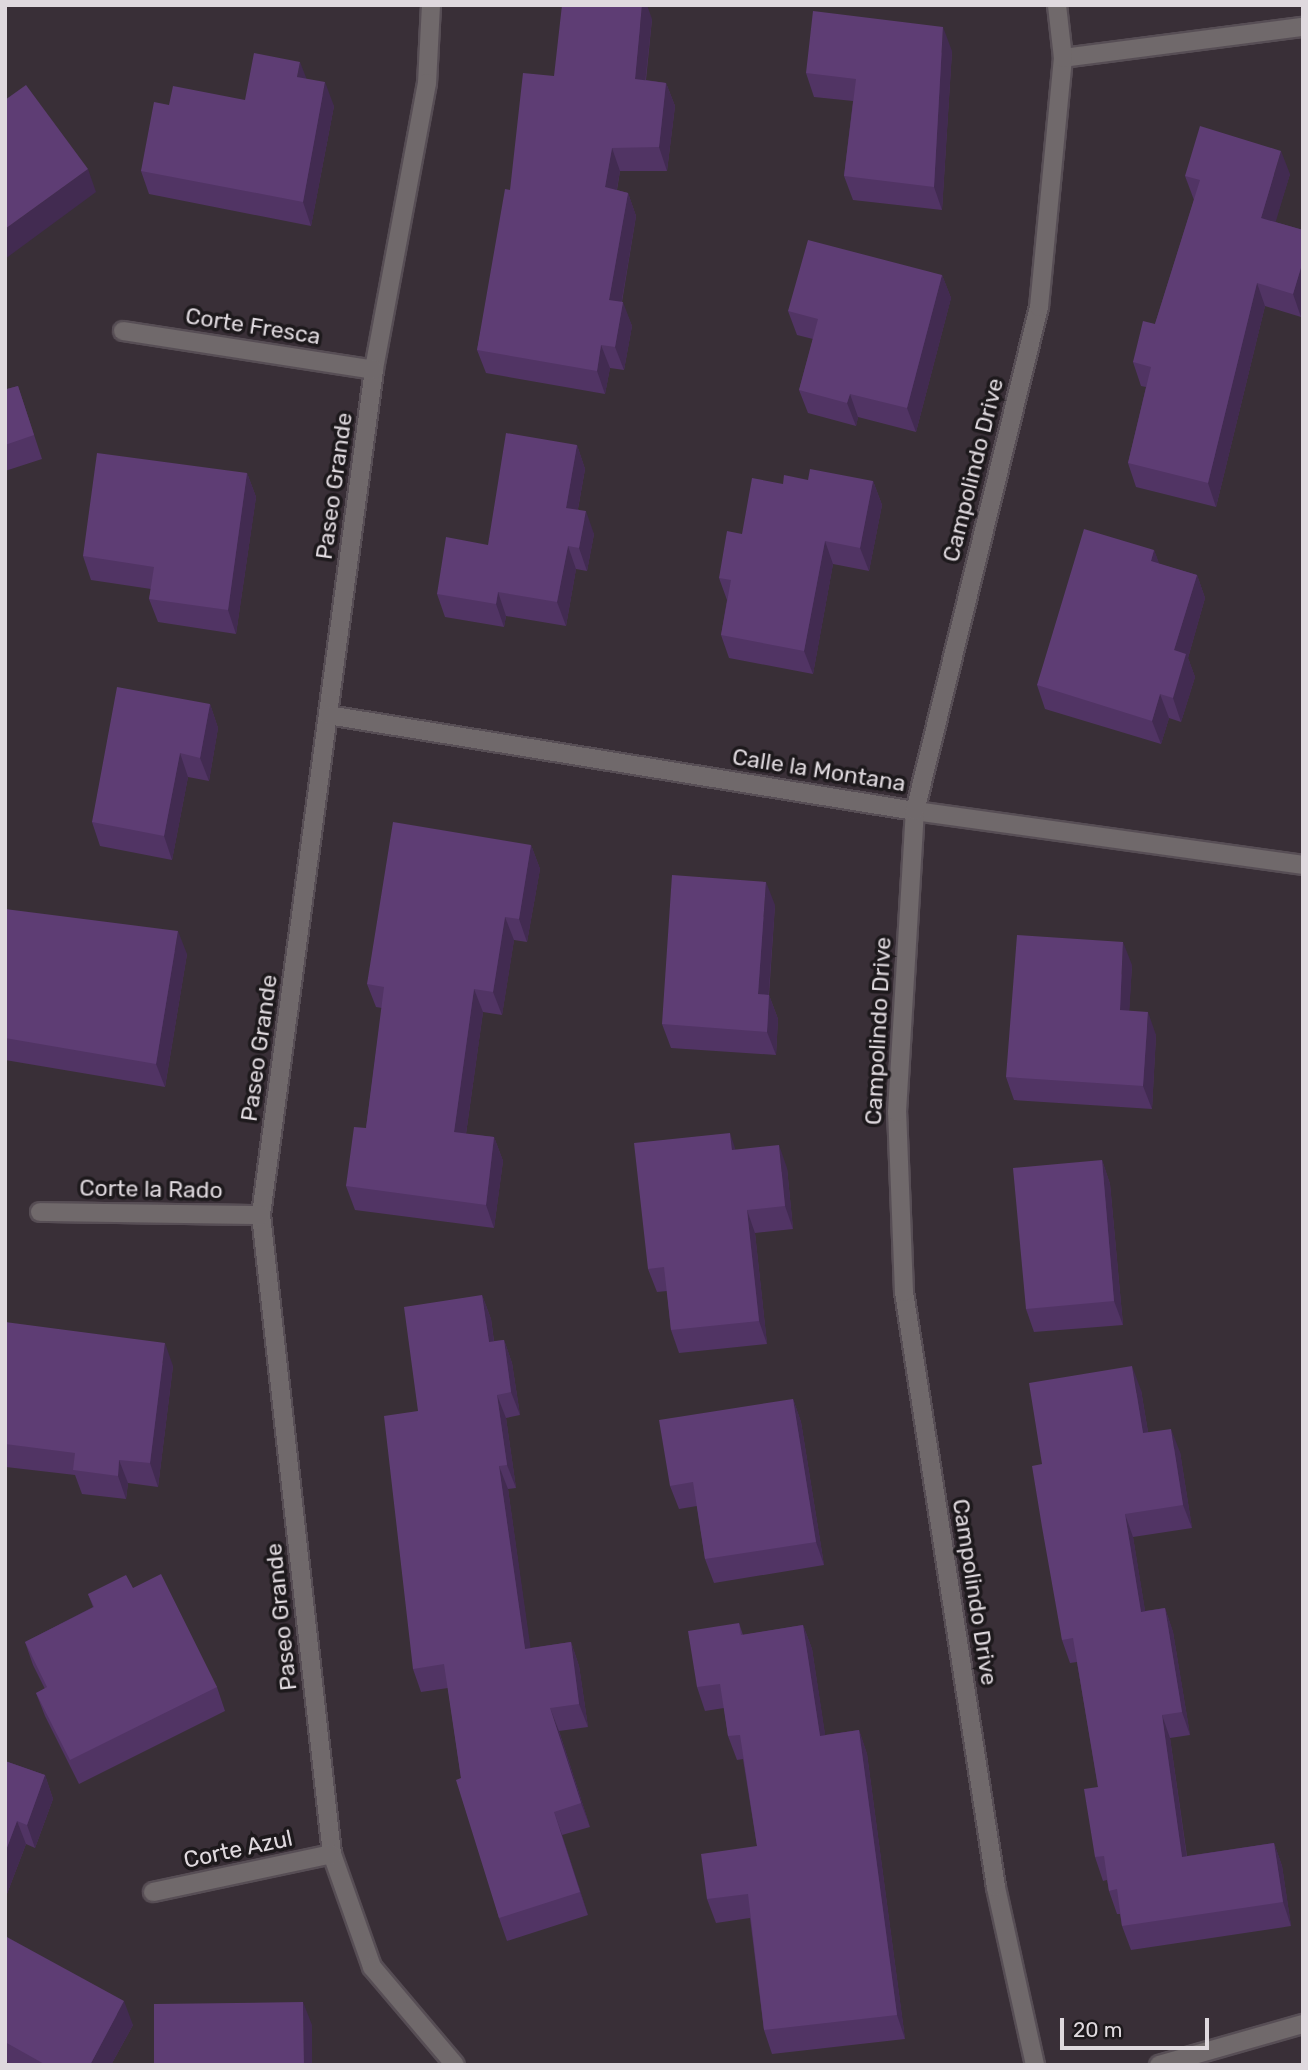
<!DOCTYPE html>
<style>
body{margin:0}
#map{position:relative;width:1308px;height:2070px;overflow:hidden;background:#392f37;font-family:Rubik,sans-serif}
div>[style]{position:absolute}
.roads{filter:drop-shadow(2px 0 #574e55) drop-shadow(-2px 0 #574e55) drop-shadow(0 2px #574e55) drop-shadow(0 -2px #574e55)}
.street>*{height:18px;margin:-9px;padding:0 9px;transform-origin:9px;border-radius:9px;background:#70696b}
.wall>*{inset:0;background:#513464}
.shaded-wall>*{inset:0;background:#422b51}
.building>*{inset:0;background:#5e3d74}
span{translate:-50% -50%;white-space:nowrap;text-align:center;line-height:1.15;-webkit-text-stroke:7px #1d191c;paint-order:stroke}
.street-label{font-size:23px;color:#dfd9de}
.frame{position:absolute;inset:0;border:7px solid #dfd9de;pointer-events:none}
.scale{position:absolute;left:1060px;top:2018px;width:149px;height:32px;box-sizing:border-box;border:4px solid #dfd9de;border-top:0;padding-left:9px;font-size:21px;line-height:24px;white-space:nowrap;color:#dfd9de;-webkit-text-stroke:5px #1d191c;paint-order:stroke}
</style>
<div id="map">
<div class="roads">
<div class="street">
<div style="left:431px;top:5px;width:78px;rotate:92.9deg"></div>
<div style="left:427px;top:83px;width:292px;rotate:100.5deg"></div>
<div style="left:374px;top:370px;width:853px;rotate:97.62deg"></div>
<div style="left:261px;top:1215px;width:643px;rotate:83.66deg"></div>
<div style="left:332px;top:1854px;width:120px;rotate:70.5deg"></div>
<div style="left:372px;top:1967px;width:128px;rotate:49.7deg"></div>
<div style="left:1063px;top:58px;width:242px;rotate:-7.4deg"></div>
<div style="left:123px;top:331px;width:254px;rotate:8.8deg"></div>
<div style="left:328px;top:715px;width:595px;rotate:9.29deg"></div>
<div style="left:915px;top:811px;width:392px;rotate:7.9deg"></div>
<div style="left:40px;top:1212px;width:221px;rotate:0.8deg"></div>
<div style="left:153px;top:1892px;width:183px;rotate:-12deg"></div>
<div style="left:1035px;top:2065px;width:182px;rotate:-102.4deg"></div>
<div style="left:996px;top:1887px;width:602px;rotate:-98.79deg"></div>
<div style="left:904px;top:1292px;width:180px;rotate:-92.2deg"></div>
<div style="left:897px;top:1112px;width:302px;rotate:-86.6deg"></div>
<div style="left:915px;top:811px;width:519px;rotate:-76.18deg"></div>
<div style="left:1039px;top:307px;width:250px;rotate:-84.5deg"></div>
<div style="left:1063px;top:58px;width:53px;rotate:-96.5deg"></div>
<div style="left:1159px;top:2065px;width:150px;rotate:-15.9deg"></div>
</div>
</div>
<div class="wall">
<div style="clip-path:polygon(652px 19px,646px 80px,666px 83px,675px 106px,667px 171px,620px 171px,617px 190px,628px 193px,636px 216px,622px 302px,632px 326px,624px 370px,610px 368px,605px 394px,486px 373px,477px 350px,510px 190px,554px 76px)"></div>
<div style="clip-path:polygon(952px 51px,942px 210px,853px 200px,844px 176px,853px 101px,814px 97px,806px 73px)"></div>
<div style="clip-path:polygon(306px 79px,334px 106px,311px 226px,149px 194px,141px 171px,169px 105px,245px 100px)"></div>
<div style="clip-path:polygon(1290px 174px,1275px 222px,1303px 230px,1303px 313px,1301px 317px,1265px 306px,1216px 507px,1136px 487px,1128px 463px,1146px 387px,1141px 386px,1133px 362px,1155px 324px,1194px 200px,1185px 176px)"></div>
<div style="clip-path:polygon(942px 275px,951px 298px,916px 432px,858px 417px,856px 426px,808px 413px,799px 390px,813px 339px,797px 335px,788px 311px)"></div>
<div style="clip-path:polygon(5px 382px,7px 389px,18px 386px,42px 459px,5px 471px)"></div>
<div style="clip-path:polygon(577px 445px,585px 469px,578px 509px,594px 534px,587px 571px,576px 569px,566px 626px,506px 616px,504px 627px,445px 617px,437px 594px,488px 545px)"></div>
<div style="clip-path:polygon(247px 473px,256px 497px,236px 634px,158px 622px,149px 599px,151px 589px,91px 580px,83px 556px)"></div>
<div style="clip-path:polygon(808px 480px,873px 481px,882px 505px,869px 571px,833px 564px,813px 674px,729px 658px,721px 635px,727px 600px,719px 578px,742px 534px,783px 484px)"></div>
<div style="clip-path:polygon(1154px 550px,1159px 564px,1197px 575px,1205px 598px,1188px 658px,1195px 677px,1181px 722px,1169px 718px,1161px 744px,1045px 709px,1037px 685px)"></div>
<div style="clip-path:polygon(210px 704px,218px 728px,209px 781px,188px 777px,172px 860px,100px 846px,92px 822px)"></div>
<div style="clip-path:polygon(531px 845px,540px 869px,527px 942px,514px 940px,502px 1015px,483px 1012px,466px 1134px,494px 1137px,503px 1161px,494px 1228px,355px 1210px,346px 1186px,366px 1128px,382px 1008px,376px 1007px,367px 984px)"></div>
<div style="clip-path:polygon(775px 905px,769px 995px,778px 1019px,776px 1055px,671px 1048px,662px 1024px)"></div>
<div style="clip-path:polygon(5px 909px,187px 954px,165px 1087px,5px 1060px)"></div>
<div style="clip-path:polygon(1132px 965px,1129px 1011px,1156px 1035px,1152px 1109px,1014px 1100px,1006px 1077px)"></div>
<div style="clip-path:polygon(1102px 1160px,1110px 1184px,1123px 1325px,1034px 1332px,1026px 1309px)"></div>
<div style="clip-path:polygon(787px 1168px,793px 1229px,755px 1233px,767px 1344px,679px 1353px,671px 1330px,667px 1291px,657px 1292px,648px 1269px)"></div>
<div style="clip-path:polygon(482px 1295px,491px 1319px,494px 1341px,504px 1340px,512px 1363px,520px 1415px,506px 1418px,516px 1488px,508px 1489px,530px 1648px,571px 1642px,579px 1666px,588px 1727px,559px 1731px,590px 1827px,562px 1835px,588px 1915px,507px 1941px,499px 1918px,461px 1778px,448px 1688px,421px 1692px,413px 1669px,418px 1411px)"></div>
<div style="clip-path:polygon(5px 1322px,173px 1366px,158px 1487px,128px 1483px,126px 1499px,82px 1494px,75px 1475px,6px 1467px,5px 1464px)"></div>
<div style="clip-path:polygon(1141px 1390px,1148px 1432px,1180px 1452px,1192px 1528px,1133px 1537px,1145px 1611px,1165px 1608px,1173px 1632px,1190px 1735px,1170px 1738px,1187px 1856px,1274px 1843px,1282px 1866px,1291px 1926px,1131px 1950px,1122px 1926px,1120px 1914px,1117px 1914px,1109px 1891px,1107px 1880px,1103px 1881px,1095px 1857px,1098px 1787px,1077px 1662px,1070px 1663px,1062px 1640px,1042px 1464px)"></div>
<div style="clip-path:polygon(793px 1399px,801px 1422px,824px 1565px,714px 1583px,705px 1559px,697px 1506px,679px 1509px,670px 1486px)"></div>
<div style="clip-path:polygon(133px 1588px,217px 1687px,225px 1711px,79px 1784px,45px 1716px,36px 1693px,45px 1689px,33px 1665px,25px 1642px,93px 1607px,88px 1594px)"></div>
<div style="clip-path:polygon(739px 1623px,743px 1635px,803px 1625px,812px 1649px,825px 1735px,859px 1730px,867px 1754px,905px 2039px,772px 2054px,764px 2030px,750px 1918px,716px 1923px,707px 1899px,757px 1846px,743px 1759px,737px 1760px,728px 1736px,724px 1708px,705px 1711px,697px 1687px)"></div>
<div style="clip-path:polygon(5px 1761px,45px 1775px,53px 1799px,35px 1848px,26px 1844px,5px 1899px)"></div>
<div style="clip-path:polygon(5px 1936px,133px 2025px,111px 2065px,12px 2065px,5px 2061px)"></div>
</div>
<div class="shaded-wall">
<div style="clip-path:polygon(642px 5px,647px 5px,652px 19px,643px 102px,635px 79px)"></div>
<div style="clip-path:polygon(943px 27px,952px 51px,942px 210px,934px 187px)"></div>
<div style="clip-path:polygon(300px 62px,309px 85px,297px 77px)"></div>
<div style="clip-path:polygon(325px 82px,334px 106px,311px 226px,303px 202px)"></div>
<div style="clip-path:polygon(666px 83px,675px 106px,667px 171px,659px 147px)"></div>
<div style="clip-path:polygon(612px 148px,620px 171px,613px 210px,605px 187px)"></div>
<div style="clip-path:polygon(1281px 151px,1290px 174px,1270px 241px,1261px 218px)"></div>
<div style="clip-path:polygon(88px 169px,96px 192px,5px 259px,5px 229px)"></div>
<div style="clip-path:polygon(628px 193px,636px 216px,618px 323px,609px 300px)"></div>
<div style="clip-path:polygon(1303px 261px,1303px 313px,1301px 317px,1293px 294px)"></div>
<div style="clip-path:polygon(942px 275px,951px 298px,916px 432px,907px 408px)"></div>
<div style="clip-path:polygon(1257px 283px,1265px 306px,1216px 507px,1208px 483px)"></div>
<div style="clip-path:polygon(623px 302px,632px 326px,624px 370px,615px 347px)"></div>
<div style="clip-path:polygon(601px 345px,610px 368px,605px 394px,597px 371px)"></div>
<div style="clip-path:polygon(850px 394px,858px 417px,856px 426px,847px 403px)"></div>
<div style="clip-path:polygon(577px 445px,585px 469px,574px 531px,566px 508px)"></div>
<div style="clip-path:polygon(247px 473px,256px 497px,236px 634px,228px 610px)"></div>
<div style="clip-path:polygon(873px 481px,882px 505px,869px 571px,860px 548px)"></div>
<div style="clip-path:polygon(586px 511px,594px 534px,587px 571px,579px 548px)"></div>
<div style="clip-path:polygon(825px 541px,833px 564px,813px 674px,804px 651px)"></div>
<div style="clip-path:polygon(568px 546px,576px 569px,566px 626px,557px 602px)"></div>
<div style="clip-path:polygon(1154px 550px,1163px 574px,1151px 561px)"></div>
<div style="clip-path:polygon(1197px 575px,1205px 598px,1188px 658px,1195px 677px,1181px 722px,1173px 698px,1174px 650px)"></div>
<div style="clip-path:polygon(498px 592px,506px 616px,504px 627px,496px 604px)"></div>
<div style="clip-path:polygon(1160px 694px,1169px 718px,1161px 744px,1152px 721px)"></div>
<div style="clip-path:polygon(210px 704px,218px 728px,209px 781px,200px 758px)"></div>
<div style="clip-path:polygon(180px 753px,188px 777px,172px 860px,164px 836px)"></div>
<div style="clip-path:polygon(531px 845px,540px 869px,527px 942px,519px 919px)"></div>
<div style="clip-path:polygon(766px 882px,775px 905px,767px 1017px,758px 994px)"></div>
<div style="clip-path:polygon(505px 917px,514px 940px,502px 1015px,493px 992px)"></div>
<div style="clip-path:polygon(178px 931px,187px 954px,165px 1087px,156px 1064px)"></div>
<div style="clip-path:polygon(1123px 942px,1132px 965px,1128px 1033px,1120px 1010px)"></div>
<div style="clip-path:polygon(474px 989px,483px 1012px,463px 1155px,454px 1132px)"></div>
<div style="clip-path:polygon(769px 995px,778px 1019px,776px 1055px,767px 1032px)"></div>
<div style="clip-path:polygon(1148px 1012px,1156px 1035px,1152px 1109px,1143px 1086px)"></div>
<div style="clip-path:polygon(730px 1133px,738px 1157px,732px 1150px)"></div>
<div style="clip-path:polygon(494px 1137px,503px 1161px,494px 1228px,486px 1205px)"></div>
<div style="clip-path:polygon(779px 1145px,787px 1168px,793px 1229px,785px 1206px)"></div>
<div style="clip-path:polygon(1102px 1160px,1110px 1184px,1123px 1325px,1114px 1301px)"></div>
<div style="clip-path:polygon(747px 1210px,755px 1233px,767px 1344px,759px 1321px)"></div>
<div style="clip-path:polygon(482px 1295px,491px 1319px,497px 1366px,489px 1342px)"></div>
<div style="clip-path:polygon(504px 1340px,512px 1363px,520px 1415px,511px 1392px)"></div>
<div style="clip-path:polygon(165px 1343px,173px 1366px,158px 1487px,150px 1463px)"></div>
<div style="clip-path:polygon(1132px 1366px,1141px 1390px,1152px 1456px,1143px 1433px)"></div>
<div style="clip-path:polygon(497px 1395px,506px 1418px,516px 1488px,507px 1465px)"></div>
<div style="clip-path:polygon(793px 1399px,801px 1422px,824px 1565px,816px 1542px)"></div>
<div style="clip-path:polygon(1171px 1429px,1180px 1452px,1192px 1528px,1183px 1505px)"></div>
<div style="clip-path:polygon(119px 1460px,128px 1483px,126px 1499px,118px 1476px)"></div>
<div style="clip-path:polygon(499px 1466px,508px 1489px,534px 1672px,525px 1649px)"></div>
<div style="clip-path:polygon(1125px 1514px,1133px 1537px,1149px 1635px,1141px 1612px)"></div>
<div style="clip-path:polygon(1165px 1608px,1173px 1632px,1190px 1735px,1182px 1712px)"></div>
<div style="clip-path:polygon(803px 1625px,812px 1649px,829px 1760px,820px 1736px)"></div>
<div style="clip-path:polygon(571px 1642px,579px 1666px,588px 1727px,579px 1704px)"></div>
<div style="clip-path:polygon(550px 1708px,559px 1731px,590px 1827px,581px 1803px)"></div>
<div style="clip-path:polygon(1162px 1715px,1170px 1738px,1190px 1880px,1182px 1857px)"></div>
<div style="clip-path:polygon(859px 1730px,867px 1754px,905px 2039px,897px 2015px)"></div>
<div style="clip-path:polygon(45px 1775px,53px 1799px,35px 1848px,27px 1825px)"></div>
<div style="clip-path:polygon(554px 1812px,562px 1835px,588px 1915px,580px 1892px)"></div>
<div style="clip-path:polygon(17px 1821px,26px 1844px,5px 1899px,5px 1853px)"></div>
<div style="clip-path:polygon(1274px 1843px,1282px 1866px,1291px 1926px,1283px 1902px)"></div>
<div style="clip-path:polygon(124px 2001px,133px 2025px,111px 2065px,90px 2065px)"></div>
<div style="clip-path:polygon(303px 2002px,312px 2025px,312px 2065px,304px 2065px)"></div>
</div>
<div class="building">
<div style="clip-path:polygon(562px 5px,642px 5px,635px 79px,666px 83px,659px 147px,612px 148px,605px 187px,628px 193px,609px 300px,623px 302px,615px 347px,601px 345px,597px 371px,477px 350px,505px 189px,510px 190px,523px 73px,554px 76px)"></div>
<div style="clip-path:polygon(813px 11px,943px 27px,934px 187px,844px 176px,856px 79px,806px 73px)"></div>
<div style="clip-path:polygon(254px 53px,300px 62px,297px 77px,325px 82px,303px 202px,141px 171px,154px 102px,169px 105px,173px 86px,245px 100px)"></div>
<div style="clip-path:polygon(26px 85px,88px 169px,5px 229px,5px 100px)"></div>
<div style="clip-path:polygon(1200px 126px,1281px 151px,1261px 218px,1303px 230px,1303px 261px,1293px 294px,1257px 283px,1208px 483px,1128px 463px,1151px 367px,1133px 362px,1143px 321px,1155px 324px,1200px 180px,1185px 176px)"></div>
<div style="clip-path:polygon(808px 240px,942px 275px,907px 408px,850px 394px,847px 403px,799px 390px,818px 319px,788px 311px)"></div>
<div style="clip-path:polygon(5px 385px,7px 389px,18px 386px,34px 435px,5px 445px)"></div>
<div style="clip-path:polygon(506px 433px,577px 445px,566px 508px,586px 511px,579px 548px,568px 546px,557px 602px,498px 592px,496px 604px,437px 594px,446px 537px,488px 545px)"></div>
<div style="clip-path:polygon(97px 453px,247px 473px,228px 610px,149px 599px,154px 567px,83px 556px)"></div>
<div style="clip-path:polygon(810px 469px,873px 481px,860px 548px,825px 541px,804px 651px,721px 635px,731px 580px,719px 578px,727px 531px,742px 534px,752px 478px,783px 484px,784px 475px,808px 480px)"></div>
<div style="clip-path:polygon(1084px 529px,1154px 550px,1151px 561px,1197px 575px,1174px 650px,1186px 654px,1173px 698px,1160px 694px,1152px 721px,1037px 685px)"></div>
<div style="clip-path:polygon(117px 687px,210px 704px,200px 758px,180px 753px,164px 836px,92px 822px)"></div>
<div style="clip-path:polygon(393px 822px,531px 845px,519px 919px,505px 917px,493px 992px,474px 989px,454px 1132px,494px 1137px,486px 1205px,346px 1186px,354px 1127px,366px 1128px,384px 987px,367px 984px)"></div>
<div style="clip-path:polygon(672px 875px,766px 882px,758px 994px,769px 995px,767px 1032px,662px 1024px)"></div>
<div style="clip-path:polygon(5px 909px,178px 931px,156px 1064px,5px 1038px)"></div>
<div style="clip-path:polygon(1017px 935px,1123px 942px,1120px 1010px,1148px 1012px,1143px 1086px,1006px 1077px)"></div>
<div style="clip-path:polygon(730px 1133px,732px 1150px,779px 1145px,785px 1206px,747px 1210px,759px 1321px,671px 1330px,664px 1267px,648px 1269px,634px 1143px)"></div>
<div style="clip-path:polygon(1102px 1160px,1114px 1301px,1026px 1309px,1013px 1168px)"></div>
<div style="clip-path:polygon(482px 1295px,489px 1342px,504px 1340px,511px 1392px,497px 1395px,507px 1465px,499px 1466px,525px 1649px,571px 1642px,579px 1704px,550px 1708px,581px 1803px,554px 1812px,580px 1892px,499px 1918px,456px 1780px,461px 1778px,444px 1664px,413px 1669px,384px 1416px,418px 1411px,404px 1307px)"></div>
<div style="clip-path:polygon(5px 1322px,165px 1343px,150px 1463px,119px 1460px,118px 1476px,73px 1470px,75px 1453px,5px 1444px)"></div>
<div style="clip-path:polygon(1132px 1366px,1143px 1433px,1171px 1429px,1183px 1505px,1125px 1514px,1141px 1612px,1165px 1608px,1182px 1712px,1162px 1715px,1182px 1857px,1274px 1843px,1283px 1902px,1122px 1926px,1117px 1889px,1109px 1891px,1104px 1856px,1095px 1857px,1084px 1789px,1098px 1787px,1073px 1638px,1062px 1640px,1042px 1527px,1032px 1466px,1042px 1464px,1029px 1383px)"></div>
<div style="clip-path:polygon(793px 1399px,816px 1542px,705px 1559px,693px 1482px,670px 1486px,659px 1420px)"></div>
<div style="clip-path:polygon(161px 1574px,217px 1687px,70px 1760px,36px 1693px,47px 1687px,25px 1642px,94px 1607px,88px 1594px,126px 1575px,133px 1588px)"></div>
<div style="clip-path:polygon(739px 1623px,741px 1635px,803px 1625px,820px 1736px,859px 1730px,897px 2015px,764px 2030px,748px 1894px,707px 1899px,701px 1854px,757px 1846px,740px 1735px,728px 1736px,720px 1684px,697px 1687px,688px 1631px)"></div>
<div style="clip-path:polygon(5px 1761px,45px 1775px,27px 1825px,17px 1821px,5px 1853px)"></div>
<div style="clip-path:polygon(5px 1936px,124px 2001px,90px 2065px,46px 2065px,5px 2042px)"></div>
<div style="clip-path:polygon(303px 2002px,304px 2065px,154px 2065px,154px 2004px)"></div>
</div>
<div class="street-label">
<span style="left:253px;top:326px;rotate:9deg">Corte Fresca</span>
<span style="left:973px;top:470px;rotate:-76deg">Campolindo Drive</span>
<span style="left:334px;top:486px;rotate:-82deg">Paseo Grande</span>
<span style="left:819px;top:770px;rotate:9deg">Calle la Montana</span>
<span style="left:878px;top:1031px;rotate:-87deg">Campolindo Drive</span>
<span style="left:259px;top:1048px;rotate:-82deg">Paseo Grande</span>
<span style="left:151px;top:1189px;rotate:1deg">Corte la Rado</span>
<span style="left:975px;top:1592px;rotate:81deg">Campolindo Drive</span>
<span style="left:281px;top:1617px;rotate:-96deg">Paseo Grande</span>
<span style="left:238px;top:1849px;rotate:-12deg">Corte Azul</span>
</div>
<div class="frame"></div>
<div class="scale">20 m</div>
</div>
